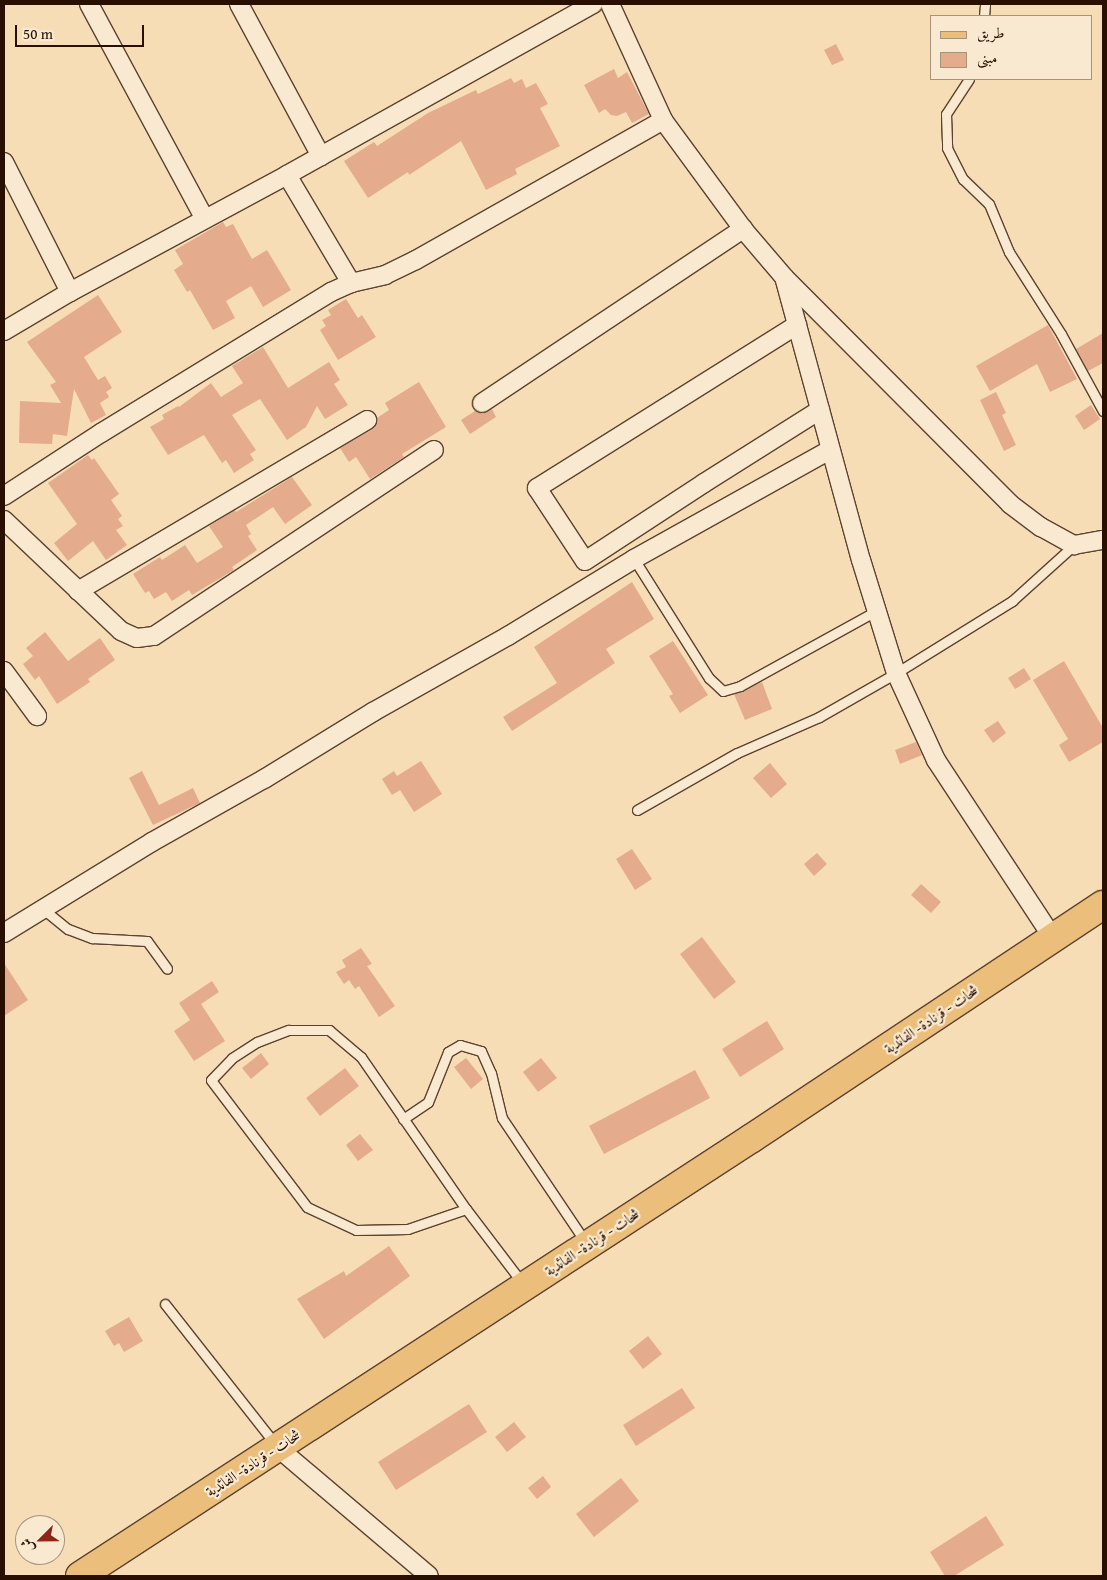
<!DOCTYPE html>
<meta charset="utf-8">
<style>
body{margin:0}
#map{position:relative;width:1107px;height:1580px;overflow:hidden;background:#f6ddb6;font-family:"Gentium Book Plus",Amiri,serif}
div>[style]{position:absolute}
.building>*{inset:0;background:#e4ac8c}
.roads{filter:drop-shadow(1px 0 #5c422e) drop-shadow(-1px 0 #5c422e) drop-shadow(0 1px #5c422e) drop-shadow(0 -1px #5c422e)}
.lane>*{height:9px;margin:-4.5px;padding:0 4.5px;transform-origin:4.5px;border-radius:4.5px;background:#f9e9d0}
.street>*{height:18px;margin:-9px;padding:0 9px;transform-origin:9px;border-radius:9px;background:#f9e9d0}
.primary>*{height:28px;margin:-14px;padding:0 14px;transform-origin:14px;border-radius:14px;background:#ebbe7b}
span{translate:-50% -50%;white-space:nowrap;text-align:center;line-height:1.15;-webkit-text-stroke:4.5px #f9e9d0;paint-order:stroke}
.street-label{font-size:15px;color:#290f00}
.frame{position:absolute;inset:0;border:5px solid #290f00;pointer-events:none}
.legend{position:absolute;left:930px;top:15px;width:162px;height:65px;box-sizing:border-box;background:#f9e9d0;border:1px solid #a6927d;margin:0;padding:6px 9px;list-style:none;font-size:15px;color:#290f00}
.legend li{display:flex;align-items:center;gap:10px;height:25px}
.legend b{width:25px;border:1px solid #a6927d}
.north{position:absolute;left:15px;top:1515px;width:50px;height:50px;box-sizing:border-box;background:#f9e9d0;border:1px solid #a6927d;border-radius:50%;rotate:247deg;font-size:14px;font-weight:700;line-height:20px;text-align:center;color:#290f00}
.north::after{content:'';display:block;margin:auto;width:18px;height:22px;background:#8f2418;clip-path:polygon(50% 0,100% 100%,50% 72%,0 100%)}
.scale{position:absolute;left:15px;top:25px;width:129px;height:22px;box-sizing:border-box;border:2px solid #290f00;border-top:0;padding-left:6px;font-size:15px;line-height:18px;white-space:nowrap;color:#290f00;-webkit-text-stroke:4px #f9e9d0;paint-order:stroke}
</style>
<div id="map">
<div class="building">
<div style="clip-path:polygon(836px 44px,844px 60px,832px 65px,824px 50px)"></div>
<div style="clip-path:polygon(614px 69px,618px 78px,627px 72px,649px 114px,632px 123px,626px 112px,617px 116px,611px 115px,605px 109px,599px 113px,584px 85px)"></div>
<div style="clip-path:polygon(511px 78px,514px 83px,522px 79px,526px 88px,536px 83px,548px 104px,540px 108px,560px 146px,515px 169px,517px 174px,486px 190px,461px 141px,409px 175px,408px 172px,368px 198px,344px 161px,374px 142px,377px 146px,428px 113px,476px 90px,478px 94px)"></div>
<div style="clip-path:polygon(223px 222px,226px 227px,233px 224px,252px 259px,267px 250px,291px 290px,263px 307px,251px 286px,226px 301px,235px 318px,213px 330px,190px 290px,187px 292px,174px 270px,183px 264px,175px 250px)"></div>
<div style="clip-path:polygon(98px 295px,122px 332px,84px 357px,98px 380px,105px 376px,112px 388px,106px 392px,109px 397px,100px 403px,106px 415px,91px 423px,74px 389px,67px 436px,53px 434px,52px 444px,19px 443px,20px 401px,61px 403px,50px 385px,56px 382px,27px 342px)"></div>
<div style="clip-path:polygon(346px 299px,358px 318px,362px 315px,376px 337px,338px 360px,320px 330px,326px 326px,322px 320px,331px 315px,328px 310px)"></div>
<div style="clip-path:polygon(1048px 325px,1077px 379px,1050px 392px,1037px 364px,990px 391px,976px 366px)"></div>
<div style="clip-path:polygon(1103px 333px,1103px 363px,1088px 371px,1076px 349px)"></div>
<div style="clip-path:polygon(263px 347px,288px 388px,329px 362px,340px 380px,334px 384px,348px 405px,325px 419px,317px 406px,306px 427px,287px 440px,260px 399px,232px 415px,256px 450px,250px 454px,254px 460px,234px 473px,226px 460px,222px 463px,204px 435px,168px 455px,150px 427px,164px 419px,162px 415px,178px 406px,179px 407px,211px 383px,221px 397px,243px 383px,232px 366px)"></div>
<div style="clip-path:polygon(419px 382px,446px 427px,402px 454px,404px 457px,370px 479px,356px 457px,349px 462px,340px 448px,373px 429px,376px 425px,377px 418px,389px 410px,385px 403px)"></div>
<div style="clip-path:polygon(996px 392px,1006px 413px,1002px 415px,1016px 445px,1004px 451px,980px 400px)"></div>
<div style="clip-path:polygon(1091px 405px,1100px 419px,1084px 430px,1075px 416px)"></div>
<div style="clip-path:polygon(492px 409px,496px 417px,470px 434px,461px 420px,475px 411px,483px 414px)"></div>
<div style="clip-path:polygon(88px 455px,92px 460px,94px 458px,119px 494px,111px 500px,122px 516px,118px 519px,123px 526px,116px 530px,127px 545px,106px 560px,93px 541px,68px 561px,54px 543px,77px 524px,48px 483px)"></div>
<div style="clip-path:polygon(292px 477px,312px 505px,285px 524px,273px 507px,246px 525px,251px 534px,248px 536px,257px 550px,232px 567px,234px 570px,192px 595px,189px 590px,172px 601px,166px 592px,154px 599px,149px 591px,145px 593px,133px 574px,160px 557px,162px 560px,185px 545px,197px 563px,223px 547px,209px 526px,235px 510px,236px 512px)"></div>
<div style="clip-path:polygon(632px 582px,654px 619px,606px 649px,615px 663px,512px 731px,503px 717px,557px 683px,534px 647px)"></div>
<div style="clip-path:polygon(45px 632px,68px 661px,100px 638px,115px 660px,88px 679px,90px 682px,57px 704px,39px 676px,35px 680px,23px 664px,33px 656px,26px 648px)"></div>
<div style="clip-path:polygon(673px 641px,708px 695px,680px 713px,669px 696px,673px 694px,649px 656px)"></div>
<div style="clip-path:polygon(1064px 661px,1103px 728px,1103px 742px,1069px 762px,1059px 745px,1068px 739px,1033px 680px)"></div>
<div style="clip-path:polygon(1024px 668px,1031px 679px,1015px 689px,1008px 678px)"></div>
<div style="clip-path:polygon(762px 682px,772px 709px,745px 720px,734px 694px)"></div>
<div style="clip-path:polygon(998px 721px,1006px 733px,993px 743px,984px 730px)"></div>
<div style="clip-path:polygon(916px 742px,922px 755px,900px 764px,895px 750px)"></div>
<div style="clip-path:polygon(421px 761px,442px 794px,414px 812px,400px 790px,392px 795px,382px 779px,394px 771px,397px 776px)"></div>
<div style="clip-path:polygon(770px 763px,787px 784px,771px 798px,753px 778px)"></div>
<div style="clip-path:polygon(142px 771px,159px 805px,193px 788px,200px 803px,153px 825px,129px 778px)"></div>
<div style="clip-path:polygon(632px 849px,652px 879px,635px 890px,616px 859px)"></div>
<div style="clip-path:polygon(817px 853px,827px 864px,814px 876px,804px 864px)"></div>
<div style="clip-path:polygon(921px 884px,941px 902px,931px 913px,911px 895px)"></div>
<div style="clip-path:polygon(702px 937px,736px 982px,714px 999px,680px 954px)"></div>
<div style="clip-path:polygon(361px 948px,372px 964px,367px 966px,395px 1006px,379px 1017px,359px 986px,355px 989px,349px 980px,344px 984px,336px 972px,346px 967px,342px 960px)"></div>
<div style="clip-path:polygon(4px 963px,28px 1000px,4px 1016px)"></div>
<div style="clip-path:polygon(212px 981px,219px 992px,201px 1004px,225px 1041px,194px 1061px,174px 1031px,190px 1020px,179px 1003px)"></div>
<div style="clip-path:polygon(767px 1021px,784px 1049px,740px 1077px,722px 1049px)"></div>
<div style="clip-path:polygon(261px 1053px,269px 1064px,251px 1079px,242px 1068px)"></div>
<div style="clip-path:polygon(466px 1058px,483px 1079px,471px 1089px,454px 1067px)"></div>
<div style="clip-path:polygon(541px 1058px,557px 1078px,538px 1092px,523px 1072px)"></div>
<div style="clip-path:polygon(345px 1068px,359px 1086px,320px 1116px,306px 1098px)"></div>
<div style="clip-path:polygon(695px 1070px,710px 1098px,604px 1154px,589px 1126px)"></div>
<div style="clip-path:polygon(360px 1134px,373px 1150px,358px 1161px,346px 1145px)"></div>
<div style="clip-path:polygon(389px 1246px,410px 1276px,324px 1339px,297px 1299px,344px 1271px,346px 1276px)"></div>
<div style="clip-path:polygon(129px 1317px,143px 1341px,124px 1352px,119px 1343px,114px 1346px,105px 1331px)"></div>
<div style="clip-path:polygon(648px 1336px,662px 1354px,643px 1369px,629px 1351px)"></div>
<div style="clip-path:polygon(682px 1388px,695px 1408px,636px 1446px,623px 1425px)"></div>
<div style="clip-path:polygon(469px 1404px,487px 1432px,396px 1490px,378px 1462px)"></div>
<div style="clip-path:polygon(514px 1422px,526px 1437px,507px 1452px,495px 1437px)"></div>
<div style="clip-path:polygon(543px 1476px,551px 1487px,537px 1499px,528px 1488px)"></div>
<div style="clip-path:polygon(621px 1478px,639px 1501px,594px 1537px,576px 1514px)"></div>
<div style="clip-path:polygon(986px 1516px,1004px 1545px,954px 1576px,945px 1576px,930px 1552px)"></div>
</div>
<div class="roads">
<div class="lane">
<div style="left:984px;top:16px;width:12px;rotate:-85deg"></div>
<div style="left:969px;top:79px;width:42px;rotate:123.3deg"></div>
<div style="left:946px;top:114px;width:34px;rotate:88deg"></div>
<div style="left:947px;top:148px;width:35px;rotate:63deg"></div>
<div style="left:963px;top:179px;width:36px;rotate:44deg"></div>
<div style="left:989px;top:204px;width:52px;rotate:67.4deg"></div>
<div style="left:1009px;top:252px;width:97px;rotate:57.6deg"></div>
<div style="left:1061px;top:334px;width:88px;rotate:61.4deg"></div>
<div style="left:634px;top:559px;width:141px;rotate:57.8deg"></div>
<div style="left:709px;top:678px;width:19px;rotate:43deg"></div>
<div style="left:723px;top:691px;width:18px;rotate:-16deg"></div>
<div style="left:740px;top:686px;width:155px;rotate:-28.9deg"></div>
<div style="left:637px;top:810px;width:115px;rotate:-29.7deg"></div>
<div style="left:737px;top:753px;width:90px;rotate:-23.7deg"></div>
<div style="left:819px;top:717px;width:89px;rotate:-29.7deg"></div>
<div style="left:896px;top:673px;width:137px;rotate:-31.8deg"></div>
<div style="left:1012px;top:601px;width:84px;rotate:-42.1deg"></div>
<div style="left:43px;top:909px;width:32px;rotate:39deg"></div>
<div style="left:68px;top:929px;width:26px;rotate:21deg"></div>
<div style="left:92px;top:938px;width:55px;rotate:3.1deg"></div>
<div style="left:147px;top:941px;width:34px;rotate:54deg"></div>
<div style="left:403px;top:1119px;width:30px;rotate:-34deg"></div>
<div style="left:428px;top:1102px;width:54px;rotate:-68.2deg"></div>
<div style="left:448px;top:1052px;width:14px;rotate:-30deg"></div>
<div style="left:460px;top:1045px;width:22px;rotate:16deg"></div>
<div style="left:481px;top:1051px;width:24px;rotate:66deg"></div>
<div style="left:491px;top:1073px;width:46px;rotate:76.3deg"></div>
<div style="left:502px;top:1118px;width:151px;rotate:56.1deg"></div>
<div style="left:466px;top:1209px;width:61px;rotate:161deg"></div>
<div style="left:408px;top:1229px;width:52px;rotate:178.9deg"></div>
<div style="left:356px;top:1230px;width:54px;rotate:-154.9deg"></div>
<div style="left:307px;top:1207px;width:159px;rotate:-127.1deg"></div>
<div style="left:211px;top:1080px;width:30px;rotate:-46deg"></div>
<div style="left:232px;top:1058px;width:30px;rotate:-33deg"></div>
<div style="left:257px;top:1042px;width:34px;rotate:-21deg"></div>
<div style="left:289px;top:1030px;width:40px"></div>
<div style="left:329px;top:1030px;width:42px;rotate:40.2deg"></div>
<div style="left:361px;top:1057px;width:185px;rotate:55.4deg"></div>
<div style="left:466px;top:1209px;width:96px;rotate:52.7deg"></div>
<div style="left:165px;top:1304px;width:179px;rotate:51.8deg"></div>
</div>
<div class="street">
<div style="left:89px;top:4px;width:244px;rotate:61.7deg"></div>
<div style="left:239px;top:4px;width:173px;rotate:61.7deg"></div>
<div style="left:610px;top:4px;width:128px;rotate:65.4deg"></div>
<div style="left:663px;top:120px;width:135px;rotate:53.7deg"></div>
<div style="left:743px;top:229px;width:63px;rotate:49.5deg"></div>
<div style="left:784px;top:277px;width:293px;rotate:74.8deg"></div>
<div style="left:861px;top:560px;width:118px;rotate:72.8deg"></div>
<div style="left:896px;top:673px;width:96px;rotate:65.3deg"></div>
<div style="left:936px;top:760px;width:213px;rotate:56.7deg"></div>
<div style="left:4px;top:162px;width:146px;rotate:63.1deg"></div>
<div style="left:287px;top:175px;width:126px;rotate:59.3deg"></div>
<div style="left:785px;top:278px;width:319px;rotate:45.1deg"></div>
<div style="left:1010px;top:504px;width:39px;rotate:37deg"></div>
<div style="left:1041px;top:527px;width:38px;rotate:29deg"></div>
<div style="left:1074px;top:545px;width:29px;rotate:-10deg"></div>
<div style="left:797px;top:325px;width:307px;rotate:147.9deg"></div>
<div style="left:537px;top:488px;width:87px;rotate:56.7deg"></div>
<div style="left:585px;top:561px;width:142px;rotate:-33.2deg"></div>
<div style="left:704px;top:483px;width:137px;rotate:-32.2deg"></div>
<div style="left:4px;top:331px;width:77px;rotate:-30.6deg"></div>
<div style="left:70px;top:292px;width:247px;rotate:-28.3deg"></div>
<div style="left:287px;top:175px;width:351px;rotate:-29.2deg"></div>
<div style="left:482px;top:403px;width:314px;rotate:-33.7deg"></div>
<div style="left:4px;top:496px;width:116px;rotate:-33deg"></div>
<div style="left:101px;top:433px;width:270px;rotate:-31.5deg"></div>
<div style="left:331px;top:292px;width:22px;rotate:-24deg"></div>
<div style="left:351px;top:283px;width:35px;rotate:-13deg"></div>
<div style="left:385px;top:275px;width:34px;rotate:-26deg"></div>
<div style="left:416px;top:260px;width:284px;rotate:-29.5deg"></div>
<div style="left:4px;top:520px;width:161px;rotate:43.5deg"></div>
<div style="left:121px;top:631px;width:17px;rotate:24deg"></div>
<div style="left:137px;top:638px;width:17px;rotate:-7deg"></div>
<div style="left:154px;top:636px;width:336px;rotate:-33.6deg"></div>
<div style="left:78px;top:591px;width:336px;rotate:-30.6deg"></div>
<div style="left:4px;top:671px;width:56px;rotate:53.7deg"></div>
<div style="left:4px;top:933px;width:174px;rotate:-31.6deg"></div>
<div style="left:152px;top:842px;width:129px;rotate:-29.4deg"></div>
<div style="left:264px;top:779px;width:128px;rotate:-31.6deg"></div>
<div style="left:373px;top:712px;width:155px;rotate:-29.4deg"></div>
<div style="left:508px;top:636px;width:148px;rotate:-31.4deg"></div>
<div style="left:634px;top:559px;width:224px;rotate:-29.1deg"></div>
<div style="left:277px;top:1447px;width:199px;rotate:40.3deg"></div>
</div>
<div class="primary">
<div style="left:80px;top:1576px;width:802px;rotate:-33.1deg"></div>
<div style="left:752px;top:1138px;width:421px;rotate:-33.6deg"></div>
</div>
</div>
<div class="street-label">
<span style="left:931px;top:1019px;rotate:-34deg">شحات - قرنادة- الفائدية</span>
<span style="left:592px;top:1242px;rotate:-33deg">شحات - قرنادة- الفائدية</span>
<span style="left:253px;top:1463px;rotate:-33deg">شحات - قرنادة- الفائدية</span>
</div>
<div class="frame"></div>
<ul class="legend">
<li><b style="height:6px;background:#ebbe7b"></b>طريق</li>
<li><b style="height:14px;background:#e4ac8c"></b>مبنى</li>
</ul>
<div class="north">ش</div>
<div class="scale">50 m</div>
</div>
